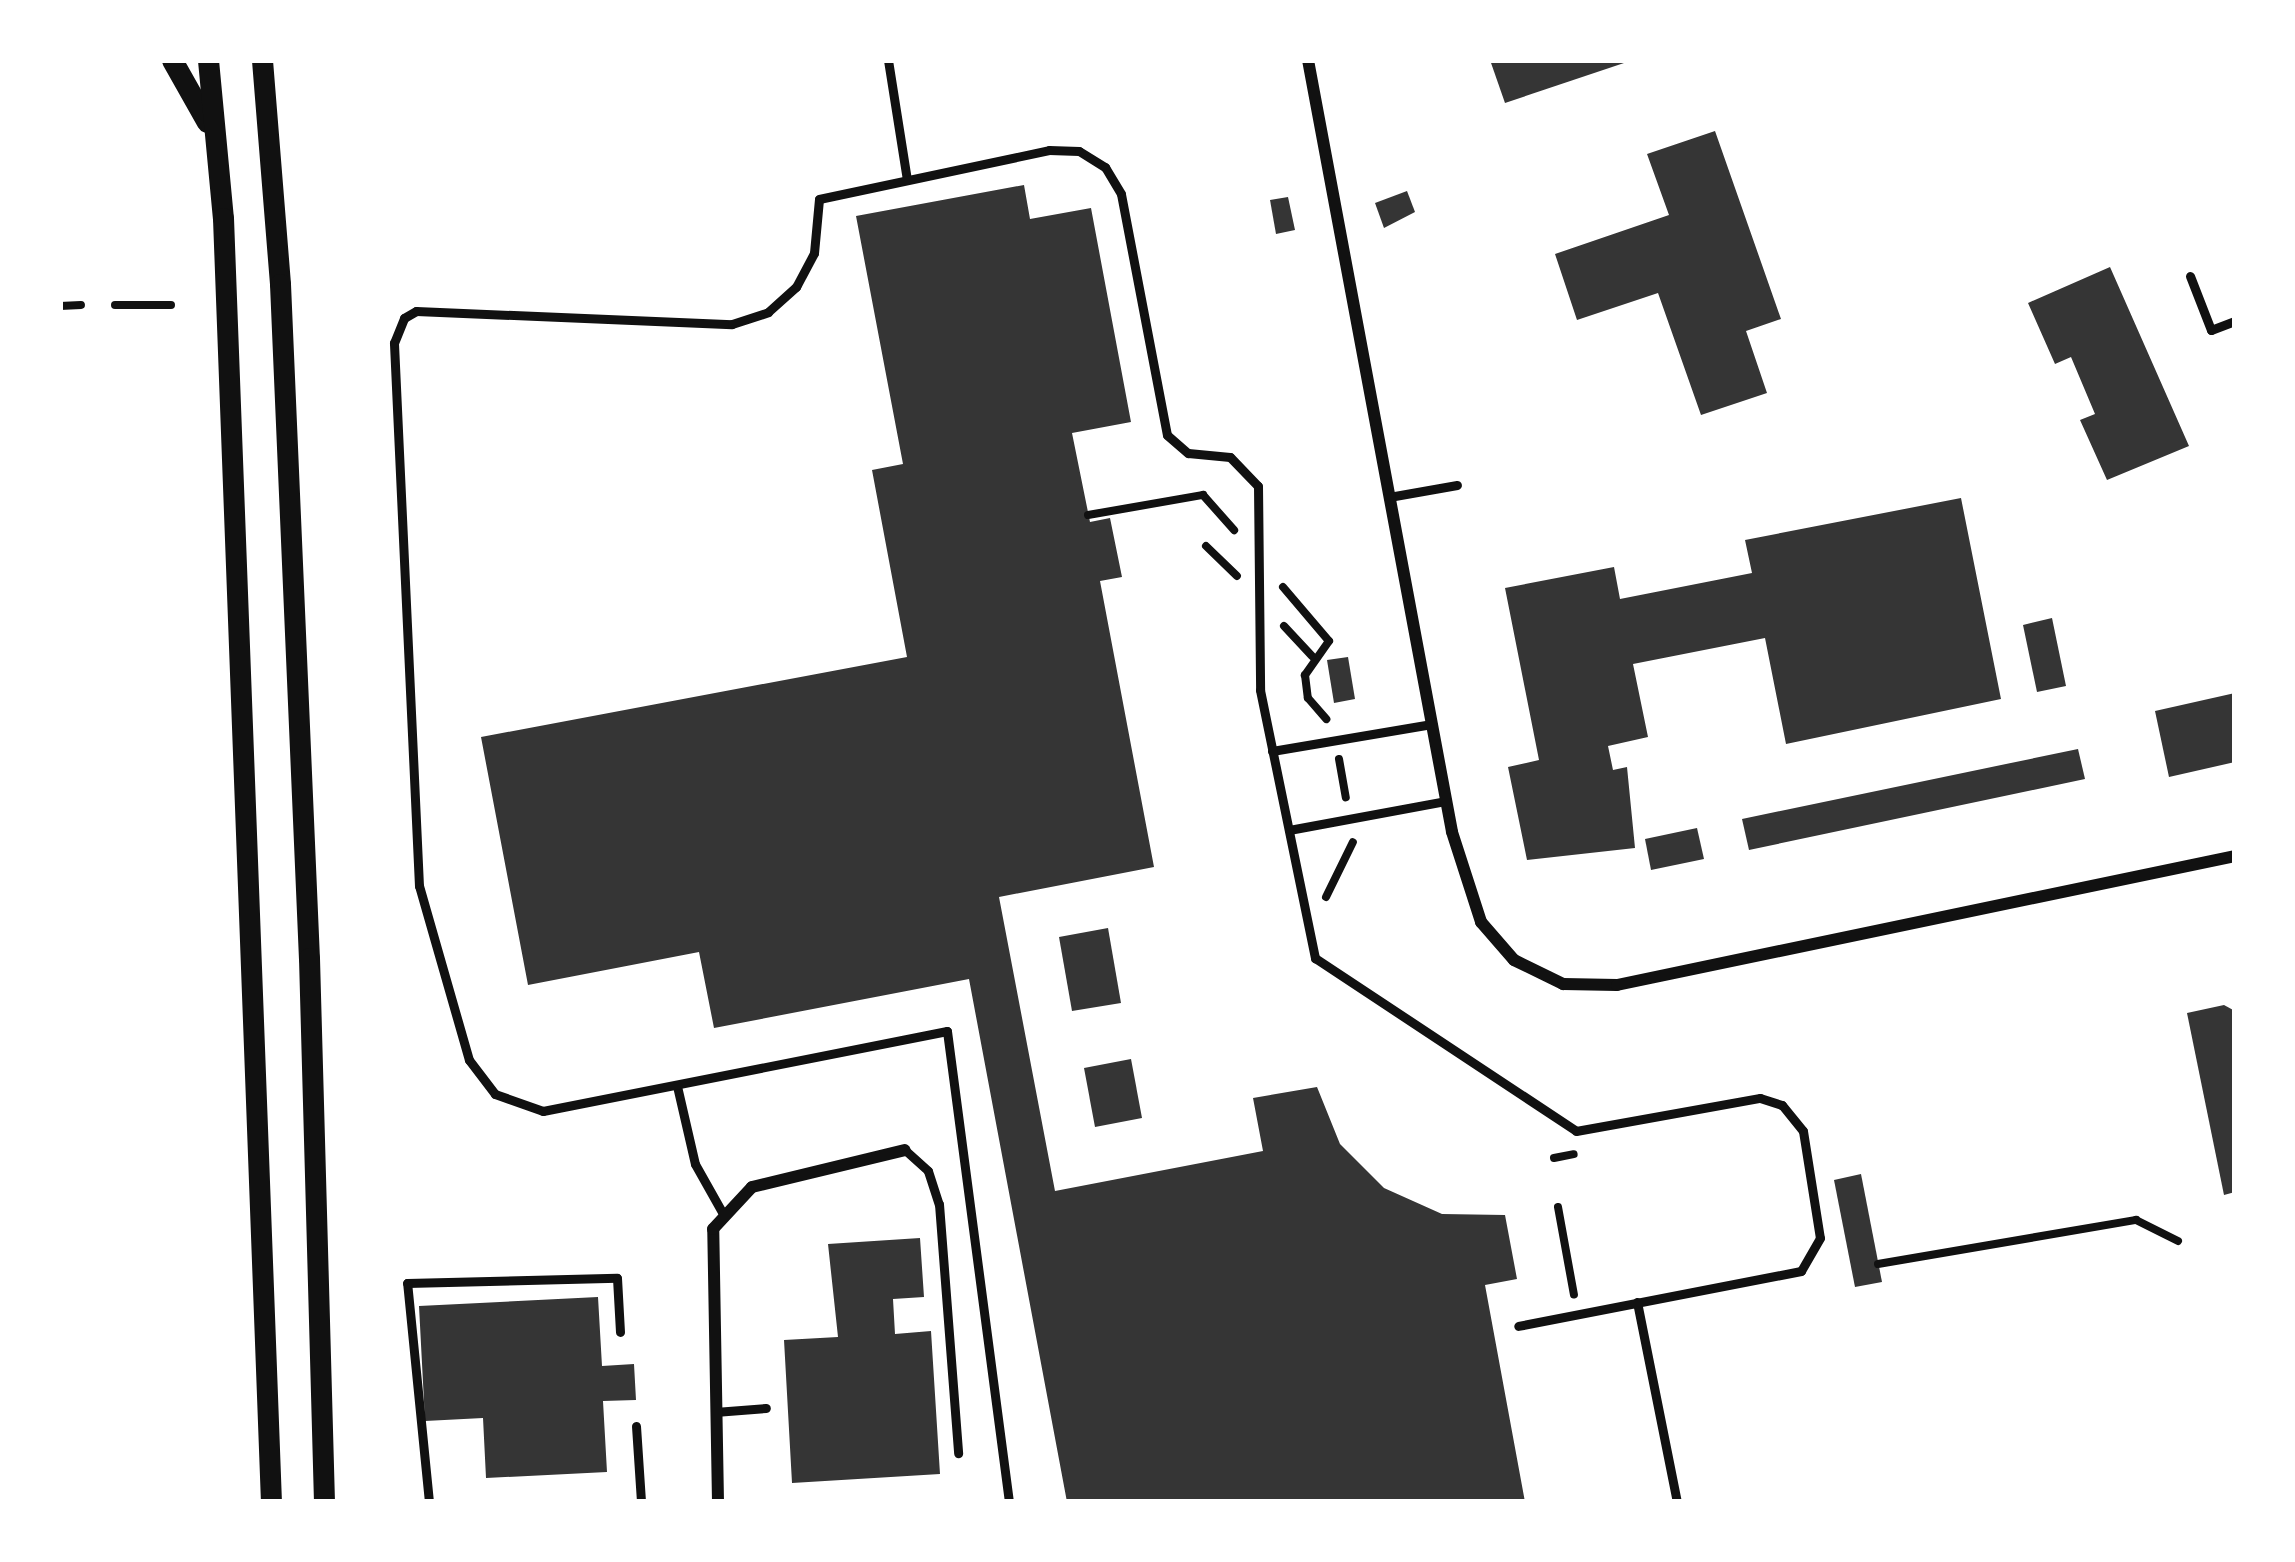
<!DOCTYPE html>
<style>
body{margin:0}
#map{position:relative;width:2295px;height:1562px;overflow:hidden;background:#fff;font-family:"Open Sans",sans-serif}
div>[style]{position:absolute}
.building>*{inset:0;background:#353535}
.path>*{height:8px;margin:-4px;padding:0 4px;transform-origin:4px;border-radius:4px;background:#111}
.service>*{height:9px;margin:-4.5px;padding:0 4.5px;transform-origin:4.5px;border-radius:4.5px;background:#111}
.minor>*{height:12px;margin:-6px;padding:0 6px;transform-origin:6px;border-radius:6px;background:#111}
.tertiary>*{height:21px;margin:-10.5px;padding:0 10.5px;transform-origin:10.5px;border-radius:10.5px;background:#111}
span{translate:-50% -50%;white-space:nowrap;text-align:center;line-height:1.15;-webkit-text-stroke:12px #fff;paint-order:stroke}
.frame{position:absolute;inset:0;border:63px solid #fff;pointer-events:none}
</style>
<div id="map">
<div class="building">
<div style="clip-path:polygon(1490px 60px,1630px 60px,1630px 61px,1505px 103px)"></div>
<div style="clip-path:polygon(1715px 131px,1781px 319px,1746px 331px,1767px 393px,1701px 415px,1658px 293px,1577px 320px,1555px 254px,1669px 215px,1647px 154px)"></div>
<div style="clip-path:polygon(1024px 185px,1030px 219px,1091px 208px,1131px 422px,1072px 433px,1090px 522px,1110px 518px,1122px 577px,1100px 581px,1154px 867px,999px 897px,1055px 1191px,1263px 1151px,1253px 1098px,1317px 1087px,1340px 1144px,1384px 1188px,1442px 1214px,1505px 1215px,1517px 1279px,1485px 1285px,1525px 1502px,1067px 1502px,969px 979px,714px 1028px,699px 952px,528px 985px,481px 737px,907px 657px,872px 470px,903px 464px,856px 216px)"></div>
<div style="clip-path:polygon(1407px 191px,1415px 212px,1384px 228px,1375px 203px)"></div>
<div style="clip-path:polygon(1288px 197px,1295px 230px,1276px 234px,1270px 200px)"></div>
<div style="clip-path:polygon(2110px 267px,2189px 446px,2107px 480px,2080px 420px,2095px 414px,2071px 357px,2055px 364px,2028px 303px)"></div>
<div style="clip-path:polygon(1961px 498px,2001px 699px,1786px 744px,1765px 638px,1633px 664px,1648px 737px,1608px 746px,1613px 770px,1627px 767px,1635px 848px,1527px 860px,1508px 767px,1539px 760px,1505px 588px,1614px 567px,1620px 599px,1752px 573px,1745px 540px)"></div>
<div style="clip-path:polygon(2052px 618px,2066px 686px,2037px 692px,2023px 625px)"></div>
<div style="clip-path:polygon(1348px 657px,1355px 699px,1334px 703px,1327px 660px)"></div>
<div style="clip-path:polygon(2235px 693px,2235px 762px,2169px 777px,2155px 711px)"></div>
<div style="clip-path:polygon(2078px 749px,2085px 779px,1749px 850px,1742px 819px)"></div>
<div style="clip-path:polygon(1697px 828px,1704px 859px,1651px 870px,1645px 839px)"></div>
<div style="clip-path:polygon(1108px 928px,1121px 1003px,1072px 1011px,1059px 937px)"></div>
<div style="clip-path:polygon(2224px 1005px,2235px 1011px,2235px 1192px,2224px 1195px,2187px 1013px)"></div>
<div style="clip-path:polygon(1131px 1059px,1142px 1118px,1095px 1127px,1084px 1068px)"></div>
<div style="clip-path:polygon(1861px 1174px,1882px 1282px,1855px 1287px,1834px 1180px)"></div>
<div style="clip-path:polygon(920px 1238px,924px 1297px,893px 1299px,895px 1334px,931px 1331px,940px 1474px,792px 1483px,784px 1340px,838px 1337px,828px 1244px)"></div>
<div style="clip-path:polygon(598px 1297px,602px 1366px,634px 1364px,636px 1400px,603px 1401px,607px 1472px,486px 1478px,483px 1418px,425px 1421px,419px 1306px)"></div>
</div>
<div class="path">
<div style="left:115px;top:305px;width:56px"></div>
<div style="left:60px;top:306px;width:21px;rotate:-3deg"></div>
<div style="left:1088px;top:515px;width:117px;rotate:-9.9deg"></div>
<div style="left:1203px;top:495px;width:47px;rotate:48.5deg"></div>
<div style="left:1206px;top:546px;width:43px;rotate:44.1deg"></div>
<div style="left:1283px;top:587px;width:71px;rotate:49.6deg"></div>
<div style="left:1329px;top:641px;width:42px;rotate:125.2deg"></div>
<div style="left:1305px;top:675px;width:23px;rotate:83deg"></div>
<div style="left:1308px;top:698px;width:28px;rotate:49deg"></div>
<div style="left:1284px;top:626px;width:41px;rotate:47deg"></div>
<div style="left:1339px;top:759px;width:39px;rotate:80deg"></div>
<div style="left:1326px;top:897px;width:61px;rotate:-63.9deg"></div>
<div style="left:1554px;top:1158px;width:20px;rotate:-11deg"></div>
<div style="left:1558px;top:1207px;width:89px;rotate:79.7deg"></div>
<div style="left:1878px;top:1264px;width:262px;rotate:-9.7deg"></div>
<div style="left:2136px;top:1220px;width:47px;rotate:26.6deg"></div>
</div>
<div class="service">
<div style="left:888px;top:60px;width:121px;rotate:81deg"></div>
<div style="left:2190px;top:276px;width:58px;rotate:68.7deg"></div>
<div style="left:2211px;top:330px;width:26px;rotate:-21deg"></div>
<div style="left:1389px;top:497px;width:69px;rotate:-10deg"></div>
<div style="left:1272px;top:751px;width:162px;rotate:-9.6deg"></div>
<div style="left:1289px;top:830px;width:160px;rotate:-10.5deg"></div>
<div style="left:677px;top:1086px;width:80px;rotate:77deg"></div>
<div style="left:695px;top:1164px;width:55px;rotate:60.6deg"></div>
<div style="left:905px;top:1150px;width:31px;rotate:42deg"></div>
<div style="left:928px;top:1171px;width:35px;rotate:72deg"></div>
<div style="left:939px;top:1204px;width:250px;rotate:85.6deg"></div>
<div style="left:1637px;top:1302px;width:204px;rotate:78.7deg"></div>
<div style="left:715px;top:1412px;width:51px;rotate:-4.5deg"></div>
<div style="left:636px;top:1426px;width:76px;rotate:86.2deg"></div>
<div style="left:429px;top:1502px;width:220px;rotate:-95.7deg"></div>
<div style="left:407px;top:1283px;width:210px;rotate:-1.4deg"></div>
<div style="left:617px;top:1278px;width:54px;rotate:86.8deg"></div>
<div style="left:1009px;top:1502px;width:475px;rotate:-97.5deg"></div>
<div style="left:947px;top:1031px;width:412px;rotate:168.8deg"></div>
<div style="left:543px;top:1111px;width:51px;rotate:-160.5deg"></div>
<div style="left:495px;top:1094px;width:43px;rotate:-127.4deg"></div>
<div style="left:469px;top:1060px;width:181px;rotate:-106deg"></div>
<div style="left:419px;top:886px;width:544px;rotate:-92.64deg"></div>
<div style="left:394px;top:343px;width:27px;rotate:-68deg"></div>
<div style="left:404px;top:318px;width:14px;rotate:-30deg"></div>
<div style="left:416px;top:311px;width:316px;rotate:2.4deg"></div>
<div style="left:732px;top:324px;width:38px;rotate:-18deg"></div>
<div style="left:768px;top:312px;width:38px;rotate:-42deg"></div>
<div style="left:796px;top:287px;width:38px;rotate:-62deg"></div>
<div style="left:814px;top:253px;width:54px;rotate:-84.7deg"></div>
<div style="left:819px;top:199px;width:235px;rotate:-12deg"></div>
<div style="left:1049px;top:150px;width:30px;rotate:2deg"></div>
<div style="left:1079px;top:151px;width:31px;rotate:32deg"></div>
<div style="left:1105px;top:167px;width:31px;rotate:59deg"></div>
<div style="left:1121px;top:194px;width:245px;rotate:79.2deg"></div>
<div style="left:1167px;top:435px;width:28px;rotate:41deg"></div>
<div style="left:1188px;top:453px;width:42px;rotate:5.4deg"></div>
<div style="left:1230px;top:457px;width:40px;rotate:46deg"></div>
<div style="left:1258px;top:486px;width:204px;rotate:89.4deg"></div>
<div style="left:1260px;top:690px;width:274px;rotate:78.4deg"></div>
<div style="left:1315px;top:958px;width:313px;rotate:33.5deg"></div>
<div style="left:1576px;top:1131px;width:187px;rotate:-10.2deg"></div>
<div style="left:1760px;top:1098px;width:23px;rotate:18deg"></div>
<div style="left:1782px;top:1105px;width:33px;rotate:51deg"></div>
<div style="left:1803px;top:1131px;width:108px;rotate:81deg"></div>
<div style="left:1820px;top:1238px;width:38px;rotate:120deg"></div>
<div style="left:1801px;top:1271px;width:288px;rotate:169deg"></div>
</div>
<div class="minor">
<div style="left:1308px;top:60px;width:785px;rotate:79.43deg"></div>
<div style="left:1452px;top:832px;width:95px;rotate:72.1deg"></div>
<div style="left:1481px;top:922px;width:50px;rotate:49deg"></div>
<div style="left:1514px;top:960px;width:55px;rotate:26.1deg"></div>
<div style="left:1563px;top:984px;width:54px;rotate:1.1deg"></div>
<div style="left:1617px;top:985px;width:631px;rotate:-11.79deg"></div>
<div style="left:718px;top:1502px;width:273px;rotate:-91deg"></div>
<div style="left:713px;top:1229px;width:57px;rotate:-47.1deg"></div>
<div style="left:752px;top:1187px;width:157px;rotate:-13.6deg"></div>
</div>
<div class="tertiary">
<div style="left:172px;top:60px;width:71px;rotate:60.6deg"></div>
<div style="left:208px;top:60px;width:159px;rotate:84.6deg"></div>
<div style="left:223px;top:218px;width:1285px;rotate:87.86deg"></div>
<div style="left:262px;top:60px;width:225px;rotate:85.4deg"></div>
<div style="left:280px;top:284px;width:675px;rotate:87.54deg"></div>
<div style="left:309px;top:958px;width:544px;rotate:88.42deg"></div>
</div>
<div class="frame"></div>
</div>
